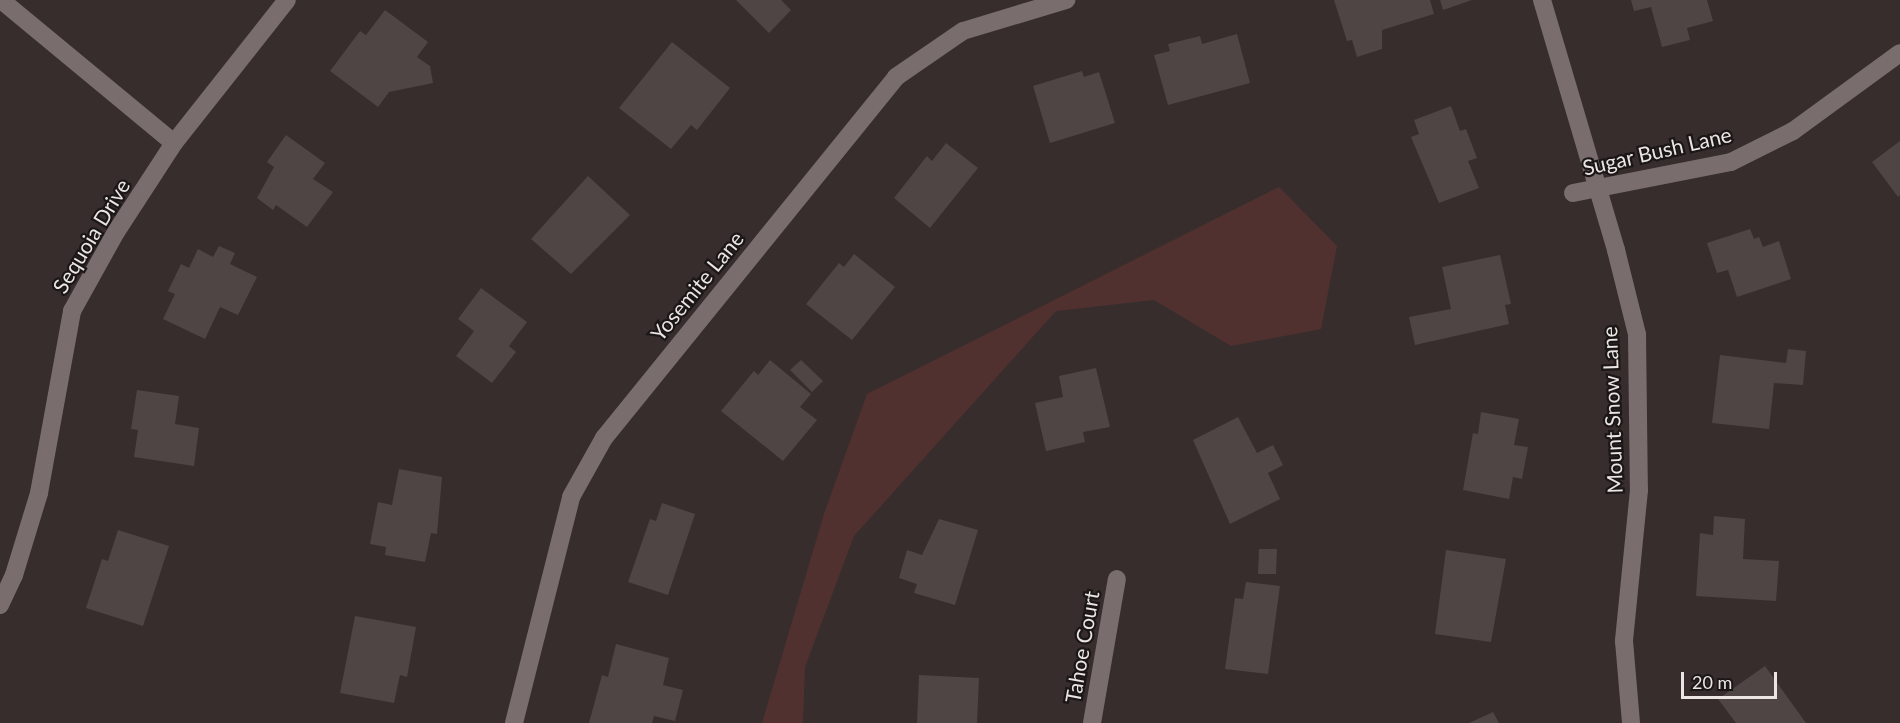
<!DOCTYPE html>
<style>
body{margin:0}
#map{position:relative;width:1900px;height:723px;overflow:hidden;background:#372d2c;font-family:Lato,sans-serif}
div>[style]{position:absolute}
.green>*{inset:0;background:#51312f}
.building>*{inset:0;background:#4f4544}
.street>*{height:18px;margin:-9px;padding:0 9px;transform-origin:9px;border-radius:9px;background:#796e6d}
span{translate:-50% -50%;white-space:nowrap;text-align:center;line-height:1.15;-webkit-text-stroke:4.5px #1b1716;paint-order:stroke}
.street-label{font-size:21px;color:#ebe5e4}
.scale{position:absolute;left:1681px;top:672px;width:96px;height:27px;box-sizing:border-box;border:3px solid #ebe5e4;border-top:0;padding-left:8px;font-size:18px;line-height:21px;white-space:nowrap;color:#ebe5e4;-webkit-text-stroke:4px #1b1716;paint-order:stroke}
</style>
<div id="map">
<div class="green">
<div style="clip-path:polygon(1279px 187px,1337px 246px,1321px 329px,1231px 346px,1154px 300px,1056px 311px,854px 536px,805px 667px,803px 723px,762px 723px,824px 514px,867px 394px)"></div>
</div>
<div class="building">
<div style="clip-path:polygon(736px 0,781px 0,791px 10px,769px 33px)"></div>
<div style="clip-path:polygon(1334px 0,1430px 0,1434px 14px,1382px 30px,1382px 49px,1357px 57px,1352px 40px,1347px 41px)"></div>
<div style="clip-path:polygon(1440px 0,1472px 0,1443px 10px)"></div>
<div style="clip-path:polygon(1631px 0,1707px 0,1713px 21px,1687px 28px,1690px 40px,1662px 47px,1651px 7px,1634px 11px)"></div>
<div style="clip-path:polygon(385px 10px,428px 42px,417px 57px,430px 66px,433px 83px,389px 92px,378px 107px,330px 71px,360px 31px,366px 35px)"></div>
<div style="clip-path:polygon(1237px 34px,1250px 83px,1168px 105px,1154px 55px,1170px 51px,1168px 44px,1200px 36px,1202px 44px)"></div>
<div style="clip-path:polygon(672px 42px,730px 88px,697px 130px,691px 125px,671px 149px,619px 108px)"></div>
<div style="clip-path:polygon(1082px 71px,1084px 77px,1099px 72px,1115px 123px,1050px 143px,1033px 86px)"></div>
<div style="clip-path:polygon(1451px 106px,1460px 131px,1466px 129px,1477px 158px,1468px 161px,1479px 188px,1439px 203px,1411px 137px,1419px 134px,1414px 120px)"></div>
<div style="clip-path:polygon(286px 135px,325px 163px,313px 179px,333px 192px,307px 227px,276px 205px,273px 210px,257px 198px,274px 167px,267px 162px)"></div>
<div style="clip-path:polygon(1900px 141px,1900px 195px,1898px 197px,1872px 162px)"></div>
<div style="clip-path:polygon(946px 143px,978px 168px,930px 228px,894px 198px,927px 156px,932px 161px)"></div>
<div style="clip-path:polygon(588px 176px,630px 215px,571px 274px,531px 239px)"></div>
<div style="clip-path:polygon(1750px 229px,1754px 239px,1759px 237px,1763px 247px,1779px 241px,1791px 279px,1737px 297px,1728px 270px,1717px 273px,1707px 243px)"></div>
<div style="clip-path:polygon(219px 246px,235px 253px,230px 264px,257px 277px,238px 315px,220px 307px,205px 339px,163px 319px,175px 294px,168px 291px,181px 264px,189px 268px,198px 249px,213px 257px)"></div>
<div style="clip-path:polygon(854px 254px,895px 287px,852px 340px,806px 304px,839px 263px,844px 267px)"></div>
<div style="clip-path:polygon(1500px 255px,1511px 304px,1505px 305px,1509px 324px,1415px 345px,1409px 317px,1451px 309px,1442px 267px)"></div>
<div style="clip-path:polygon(481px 288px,527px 322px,509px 346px,516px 352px,492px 383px,456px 356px,474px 331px,458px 319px)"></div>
<div style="clip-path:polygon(1788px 349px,1806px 351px,1803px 385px,1774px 383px,1769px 429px,1712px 423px,1720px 355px,1786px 363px)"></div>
<div style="clip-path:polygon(770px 360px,811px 394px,800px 407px,817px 420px,783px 461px,721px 411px,754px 371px,758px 375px)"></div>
<div style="clip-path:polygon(801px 360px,823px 381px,812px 392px,790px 370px)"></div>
<div style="clip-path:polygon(1096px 368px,1110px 427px,1083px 432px,1085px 442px,1046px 451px,1035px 403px,1063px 397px,1059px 376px)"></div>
<div style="clip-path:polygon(137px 390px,179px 396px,175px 424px,199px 428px,194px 466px,134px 457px,138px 430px,131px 429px)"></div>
<div style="clip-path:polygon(1481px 412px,1519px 419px,1514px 445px,1528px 447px,1522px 479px,1513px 477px,1509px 499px,1463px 490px,1473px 433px,1478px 434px)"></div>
<div style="clip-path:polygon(1238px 417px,1257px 453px,1273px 445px,1283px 465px,1268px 473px,1280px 499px,1230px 524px,1193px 440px)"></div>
<div style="clip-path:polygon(399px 469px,442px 477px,437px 534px,431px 533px,425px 562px,385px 555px,386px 547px,370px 544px,378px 502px,392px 505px)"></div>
<div style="clip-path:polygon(662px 503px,695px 514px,668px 595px,628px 582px,650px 519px,656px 521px)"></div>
<div style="clip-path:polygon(1714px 516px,1745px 519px,1743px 559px,1779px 561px,1776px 601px,1696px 596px,1700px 533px,1713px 535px)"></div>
<div style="clip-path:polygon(939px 519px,978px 530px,955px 605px,914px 593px,917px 584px,899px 578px,907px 550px,922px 555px)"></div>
<div style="clip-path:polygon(118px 530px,169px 546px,143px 626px,86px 608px,102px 559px,108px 561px)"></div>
<div style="clip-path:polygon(1259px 549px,1277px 549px,1276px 574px,1258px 574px)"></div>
<div style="clip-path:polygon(1446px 550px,1506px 559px,1491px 642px,1435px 634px)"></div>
<div style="clip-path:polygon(1246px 582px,1280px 586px,1268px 674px,1225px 669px,1235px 598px,1243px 599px)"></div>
<div style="clip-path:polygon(355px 616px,416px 627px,407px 677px,400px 675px,394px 703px,340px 693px)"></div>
<div style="clip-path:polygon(616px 644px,669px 658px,663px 685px,683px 690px,675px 721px,654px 716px,652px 723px,589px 723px,602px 675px,608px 677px)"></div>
<div style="clip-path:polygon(1765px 666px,1806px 723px,1736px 723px,1718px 699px)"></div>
<div style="clip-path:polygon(919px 675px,979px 678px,977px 723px,917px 723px)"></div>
<div style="clip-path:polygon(1493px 712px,1499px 723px,1469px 723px)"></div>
</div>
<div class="street">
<div style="left:1px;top:0;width:224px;rotate:39.6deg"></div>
<div style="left:1542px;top:0;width:261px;rotate:73.5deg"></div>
<div style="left:1616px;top:250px;width:87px;rotate:76deg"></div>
<div style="left:1637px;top:334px;width:156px;rotate:89.3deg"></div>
<div style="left:1639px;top:490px;width:152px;rotate:95.7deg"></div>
<div style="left:1624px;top:641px;width:82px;rotate:85.1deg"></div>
<div style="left:1573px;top:193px;width:161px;rotate:-11.1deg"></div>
<div style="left:1731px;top:162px;width:69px;rotate:-26.6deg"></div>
<div style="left:1793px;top:131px;width:132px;rotate:-36.1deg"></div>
<div style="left:0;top:605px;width:33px;rotate:-65deg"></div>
<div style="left:14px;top:575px;width:86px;rotate:-73deg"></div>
<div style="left:39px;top:493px;width:185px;rotate:-79.7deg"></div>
<div style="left:72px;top:311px;width:90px;rotate:-60.9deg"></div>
<div style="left:116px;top:232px;width:106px;rotate:-56.9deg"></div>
<div style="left:174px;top:143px;width:182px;rotate:-51.7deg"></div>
<div style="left:514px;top:723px;width:233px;rotate:-75.8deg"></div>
<div style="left:571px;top:497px;width:68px;rotate:-60.8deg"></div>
<div style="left:604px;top:438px;width:464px;rotate:-51deg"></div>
<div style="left:896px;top:77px;width:81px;rotate:-34.5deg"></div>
<div style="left:963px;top:31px;width:108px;rotate:-16.8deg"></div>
<div style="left:1092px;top:723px;width:146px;rotate:-80.2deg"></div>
</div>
<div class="street-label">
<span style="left:1657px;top:151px;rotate:-13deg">Sugar Bush Lane</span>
<span style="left:91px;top:236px;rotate:-59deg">Sequoia Drive</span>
<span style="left:697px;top:286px;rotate:-51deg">Yosemite Lane</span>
<span style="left:1612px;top:410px;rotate:-92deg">Mount Snow Lane</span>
<span style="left:1082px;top:647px;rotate:-80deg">Tahoe Court</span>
</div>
<div class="scale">20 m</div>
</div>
